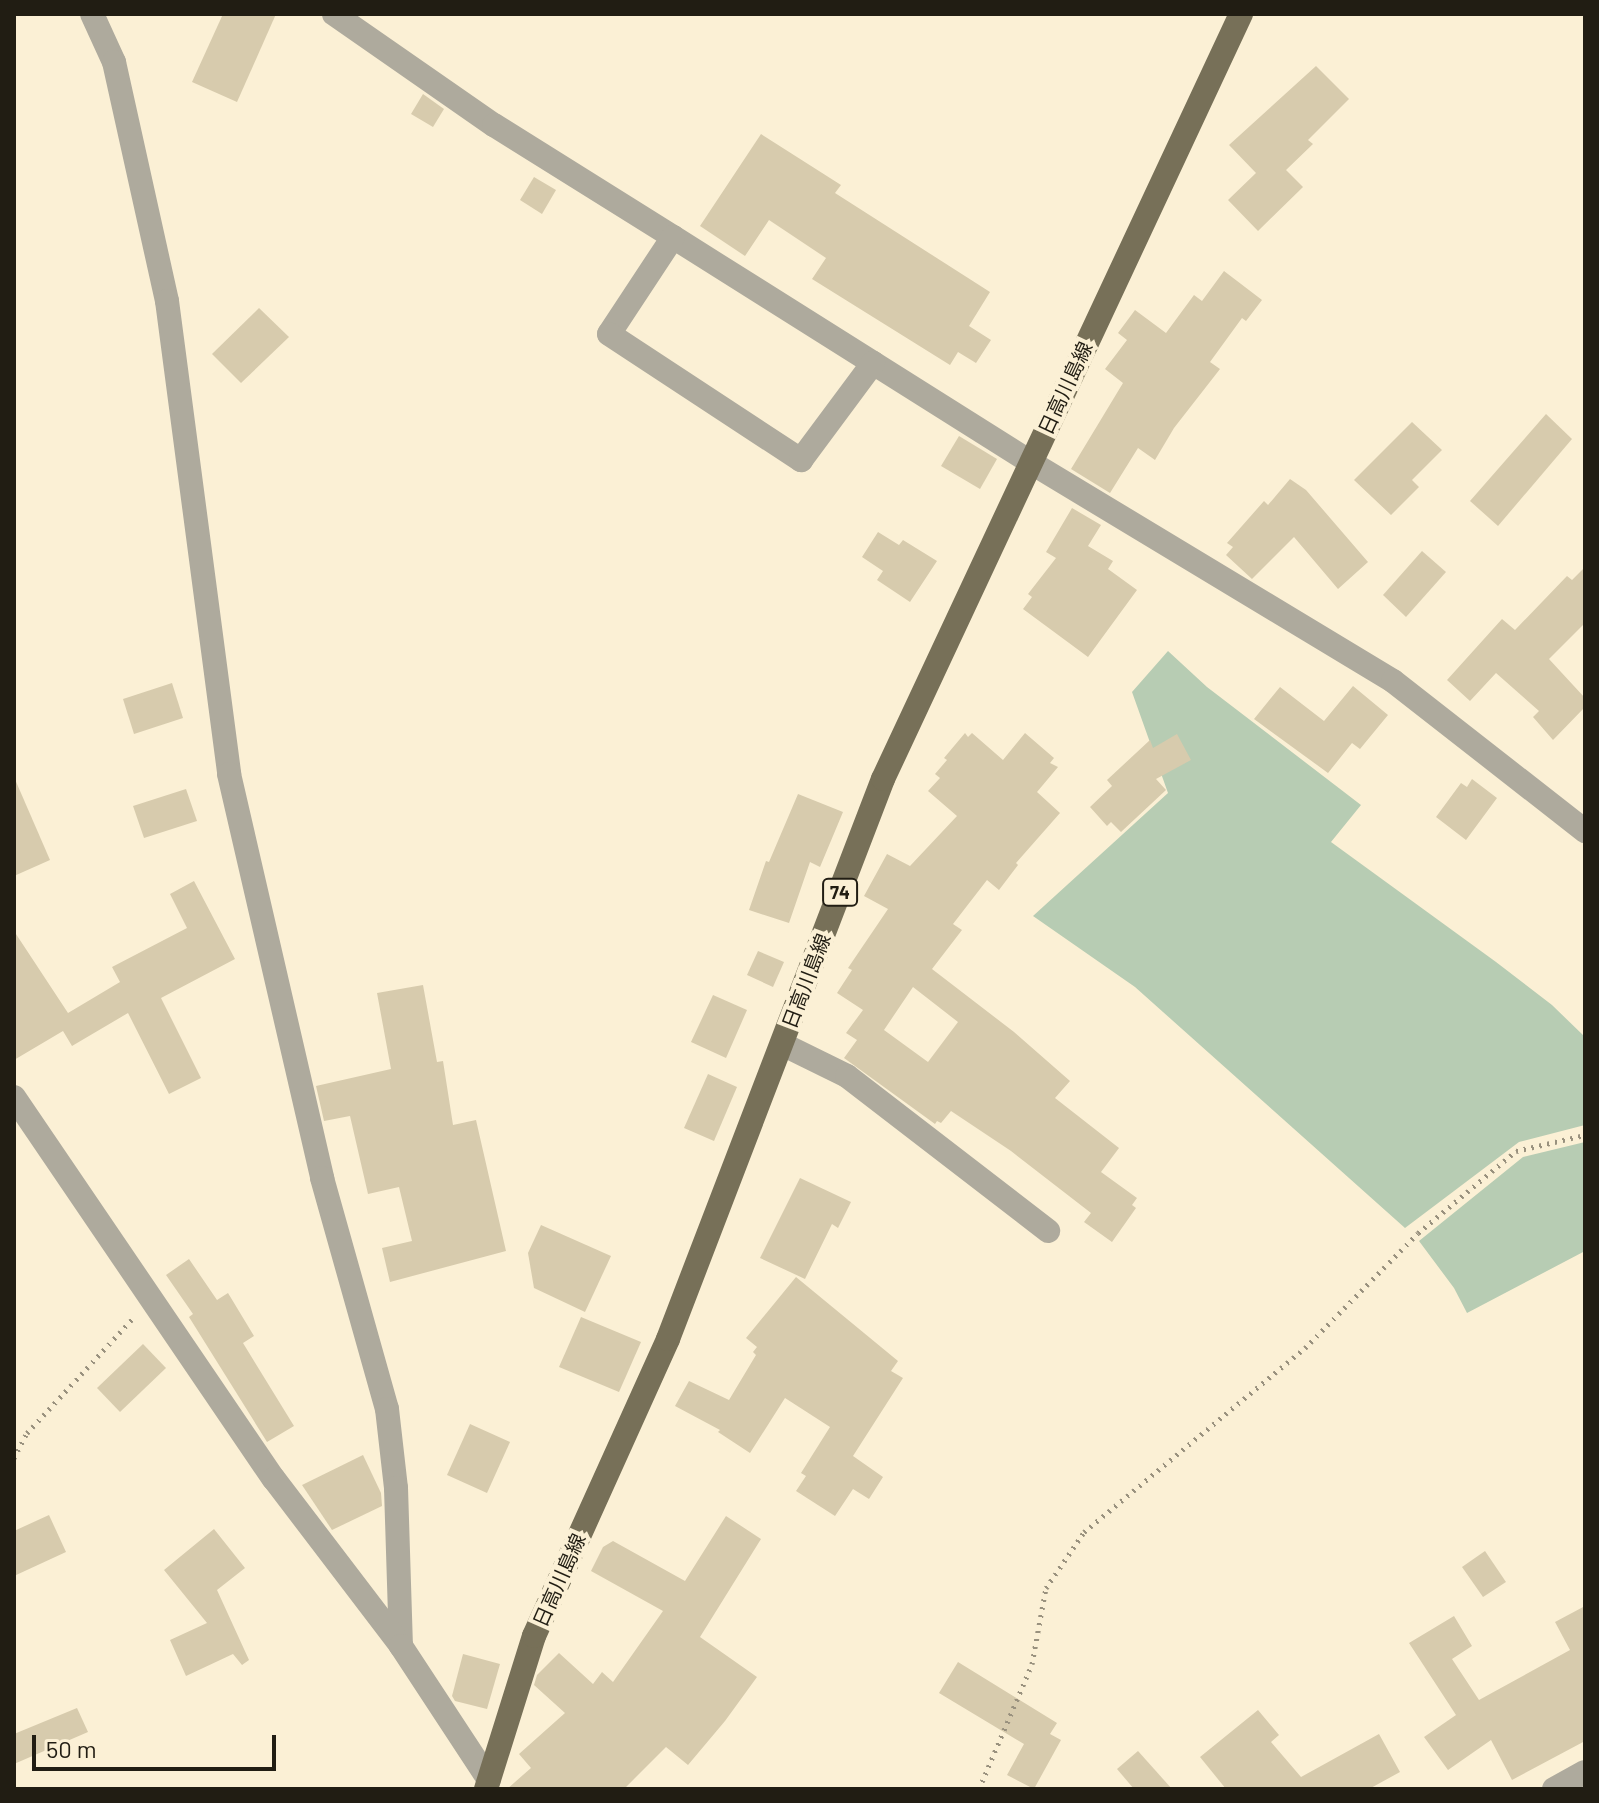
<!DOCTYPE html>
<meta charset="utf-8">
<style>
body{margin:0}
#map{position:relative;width:1599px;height:1803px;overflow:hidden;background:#fbf0d5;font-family:Barlow,"Noto Sans JP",sans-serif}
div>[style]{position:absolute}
.green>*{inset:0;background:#b7ccb3}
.building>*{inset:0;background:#d7cbad}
.path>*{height:5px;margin-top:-2.5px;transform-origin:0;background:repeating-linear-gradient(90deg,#99917e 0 2px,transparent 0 8px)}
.minor>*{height:24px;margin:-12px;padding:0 12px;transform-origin:12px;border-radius:12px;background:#aeaa9d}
.primary>*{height:24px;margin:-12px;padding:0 12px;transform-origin:12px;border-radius:12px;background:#777058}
span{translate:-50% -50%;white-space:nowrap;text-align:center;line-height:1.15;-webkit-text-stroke:8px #fbf0d5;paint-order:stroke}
.shield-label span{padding:2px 6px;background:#fbf0d5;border:2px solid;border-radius:6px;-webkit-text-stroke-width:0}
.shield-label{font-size:18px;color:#211d13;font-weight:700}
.street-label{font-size:20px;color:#211d13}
.frame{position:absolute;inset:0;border:16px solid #211d13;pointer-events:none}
.scale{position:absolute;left:32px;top:1735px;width:244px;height:36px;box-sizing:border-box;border:4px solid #211d13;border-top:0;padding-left:10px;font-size:24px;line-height:28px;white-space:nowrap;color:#211d13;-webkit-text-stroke:6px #fbf0d5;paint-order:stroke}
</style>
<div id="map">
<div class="green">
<div style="clip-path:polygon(1168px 651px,1207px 687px,1361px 805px,1331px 842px,1496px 962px,1552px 1005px,1585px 1037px,1585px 1125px,1519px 1142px,1405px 1228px,1135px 987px,1033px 916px,1168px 793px,1132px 692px)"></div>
<div style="clip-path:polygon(1585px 1142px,1585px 1251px,1467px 1313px,1454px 1288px,1419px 1241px,1523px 1157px)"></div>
</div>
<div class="building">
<div style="clip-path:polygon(223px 14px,276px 14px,237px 102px,192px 82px)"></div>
<div style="clip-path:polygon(1316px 66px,1349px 99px,1308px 140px,1313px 144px,1286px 170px,1303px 187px,1258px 231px,1228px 200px,1256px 173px,1229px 145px)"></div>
<div style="clip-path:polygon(423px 94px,444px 109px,433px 127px,411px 114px)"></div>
<div style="clip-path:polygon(761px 134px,841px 185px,835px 193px,990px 292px,969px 326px,991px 340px,976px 363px,958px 352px,950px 365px,812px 279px,826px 258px,769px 220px,745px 256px,700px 226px)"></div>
<div style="clip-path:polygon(534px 177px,556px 190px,542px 214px,520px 200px)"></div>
<div style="clip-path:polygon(1224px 271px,1262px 300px,1246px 321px,1242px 318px,1210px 362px,1220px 369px,1174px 428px,1155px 460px,1138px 448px,1110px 493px,1071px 469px,1123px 383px,1105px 369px,1127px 340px,1118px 333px,1135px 310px,1166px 333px,1194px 295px,1202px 301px)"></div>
<div style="clip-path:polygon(259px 308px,289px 337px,241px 383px,212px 354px)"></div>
<div style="clip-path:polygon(1546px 414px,1572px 439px,1498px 526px,1470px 501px)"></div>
<div style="clip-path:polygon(1412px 422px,1442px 450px,1412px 480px,1419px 487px,1391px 515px,1354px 480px)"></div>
<div style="clip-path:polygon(959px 436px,997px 459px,980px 489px,941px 466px)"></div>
<div style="clip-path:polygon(1290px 479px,1306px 490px,1368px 562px,1338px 589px,1294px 537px,1252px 579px,1226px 555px,1233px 547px,1227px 543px,1264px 501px,1268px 505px)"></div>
<div style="clip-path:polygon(1072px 508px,1101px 525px,1088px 546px,1113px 561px,1108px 569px,1137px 590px,1088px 657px,1023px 609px,1032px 597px,1028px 594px,1056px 558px,1046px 552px)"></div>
<div style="clip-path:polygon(878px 532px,899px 545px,903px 540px,937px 561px,910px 602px,877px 580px,883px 571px,862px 557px)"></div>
<div style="clip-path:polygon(1422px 551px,1446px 572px,1406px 617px,1383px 595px)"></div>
<div style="clip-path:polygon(1585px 567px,1585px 623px,1549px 659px,1585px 698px,1585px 707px,1553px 740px,1533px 717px,1539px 711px,1496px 673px,1470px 701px,1447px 680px,1502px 619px,1515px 630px,1567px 576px,1572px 580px)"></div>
<div style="clip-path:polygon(172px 683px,183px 718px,134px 734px,123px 699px)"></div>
<div style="clip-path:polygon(1353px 686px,1388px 715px,1360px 749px,1352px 743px,1328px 773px,1254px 719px,1280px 687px,1324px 721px)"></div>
<div style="clip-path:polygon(evenodd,965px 733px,968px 737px,972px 733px,1003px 760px,1025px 733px,1054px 758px,1050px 763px,1058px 767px,1037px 792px,1060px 813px,1016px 863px,1018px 865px,999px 890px,987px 880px,953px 924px,962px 930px,932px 969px,1014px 1032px,1070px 1081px,1055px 1098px,1119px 1148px,1101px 1172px,1137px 1198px,1132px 1205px,1136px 1208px,1112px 1242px,1084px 1222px,1091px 1213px,1011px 1151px,951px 1111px,941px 1123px,937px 1121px,935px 1124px,844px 1058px,857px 1040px,846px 1033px,863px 1010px,837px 993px,852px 970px,848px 968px,888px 909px,864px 896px,887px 854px,910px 866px,957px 816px,928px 791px,940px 778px,935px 774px,947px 760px,944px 758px,965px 733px,913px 987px,958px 1022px,928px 1062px,884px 1030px,913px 987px)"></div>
<div style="clip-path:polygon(1177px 734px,1191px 760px,1156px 779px,1166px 790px,1121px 832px,1111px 822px,1107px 826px,1090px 807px,1112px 786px,1107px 780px,1150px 740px,1153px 748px)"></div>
<div style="clip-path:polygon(14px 777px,50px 860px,14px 876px)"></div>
<div style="clip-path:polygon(1472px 779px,1497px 798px,1466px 840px,1436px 817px,1461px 783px,1467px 787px)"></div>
<div style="clip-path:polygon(186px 789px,197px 821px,144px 838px,133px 806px)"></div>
<div style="clip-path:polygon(798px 794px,843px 812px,820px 867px,810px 862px,789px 923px,749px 910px,766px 861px,769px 862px)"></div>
<div style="clip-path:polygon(194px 881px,235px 959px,161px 998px,201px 1078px,169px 1094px,128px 1013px,72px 1046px,63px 1031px,14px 1060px,14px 931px,68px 1013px,120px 982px,112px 967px,187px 928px,170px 894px)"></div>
<div style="clip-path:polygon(758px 951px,784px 962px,773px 987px,747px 975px)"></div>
<div style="clip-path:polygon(423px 985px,437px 1062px,443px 1061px,453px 1125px,476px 1120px,506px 1251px,390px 1282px,382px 1248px,412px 1241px,399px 1187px,368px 1194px,350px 1116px,324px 1121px,316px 1086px,391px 1069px,377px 993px)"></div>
<div style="clip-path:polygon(713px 995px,747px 1010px,726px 1058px,691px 1042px)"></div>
<div style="clip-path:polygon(708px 1074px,737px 1087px,714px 1141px,684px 1128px)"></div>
<div style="clip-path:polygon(800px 1178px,851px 1202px,838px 1228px,832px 1224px,805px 1279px,760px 1258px)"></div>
<div style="clip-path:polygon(541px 1225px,611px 1256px,585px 1312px,534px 1288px,528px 1253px)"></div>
<div style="clip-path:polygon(189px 1259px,217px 1300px,228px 1293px,254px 1336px,243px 1343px,294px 1426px,267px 1442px,189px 1317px,193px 1314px,166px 1275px)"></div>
<div style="clip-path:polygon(796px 1277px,898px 1361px,891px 1371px,903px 1378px,853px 1456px,883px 1477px,869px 1499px,853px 1489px,835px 1516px,796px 1491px,806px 1476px,801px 1473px,830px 1427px,785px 1398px,750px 1453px,718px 1432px,720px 1430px,675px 1406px,689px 1381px,729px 1400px,756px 1355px,753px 1352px,757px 1347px,746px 1338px)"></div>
<div style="clip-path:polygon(581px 1317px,641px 1342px,619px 1392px,559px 1367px)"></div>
<div style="clip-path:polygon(143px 1344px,166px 1368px,120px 1412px,97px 1388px)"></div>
<div style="clip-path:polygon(470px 1424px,510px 1442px,487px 1493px,447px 1475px)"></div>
<div style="clip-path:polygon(363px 1455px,381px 1493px,382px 1506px,332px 1530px,302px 1485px)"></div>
<div style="clip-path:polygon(49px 1515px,66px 1552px,14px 1576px,14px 1531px)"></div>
<div style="clip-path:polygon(726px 1516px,761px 1539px,700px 1637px,757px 1677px,725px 1721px,688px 1765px,666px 1747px,624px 1789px,507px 1789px,531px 1768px,519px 1754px,565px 1713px,534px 1685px,537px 1675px,559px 1653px,593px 1684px,602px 1672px,613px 1682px,663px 1611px,591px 1571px,603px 1547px,613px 1541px,685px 1581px)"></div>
<div style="clip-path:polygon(214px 1529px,245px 1568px,217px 1590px,249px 1660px,242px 1665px,233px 1654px,186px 1676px,170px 1640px,207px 1623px,164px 1570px)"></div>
<div style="clip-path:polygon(1485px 1551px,1506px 1582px,1483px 1597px,1462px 1567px)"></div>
<div style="clip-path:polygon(1585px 1606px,1585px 1741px,1512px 1780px,1491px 1740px,1448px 1770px,1424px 1737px,1456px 1715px,1409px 1643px,1454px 1616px,1472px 1646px,1452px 1659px,1479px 1700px,1570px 1650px,1555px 1622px)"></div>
<div style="clip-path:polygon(463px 1654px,500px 1664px,487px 1709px,455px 1701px,452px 1696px)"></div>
<div style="clip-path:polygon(958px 1662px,1057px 1723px,1050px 1734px,1061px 1740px,1034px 1789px,1007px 1775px,1024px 1744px,939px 1693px)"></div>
<div style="clip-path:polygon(77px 1708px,88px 1732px,14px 1764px,14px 1734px)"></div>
<div style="clip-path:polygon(1258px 1710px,1279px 1735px,1271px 1742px,1301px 1777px,1379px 1734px,1400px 1772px,1369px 1789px,1226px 1789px,1200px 1757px)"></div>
<div style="clip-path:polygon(1138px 1751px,1172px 1789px,1134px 1789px,1117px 1769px)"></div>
</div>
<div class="path">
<div style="left:14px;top:1458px;width:28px;rotate:-63deg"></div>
<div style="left:27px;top:1433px;width:156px;rotate:-47.3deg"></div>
<div style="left:979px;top:1789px;width:136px;rotate:-67deg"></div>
<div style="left:1032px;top:1664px;width:77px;rotate:-79.6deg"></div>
<div style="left:1046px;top:1588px;width:68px;rotate:-55.8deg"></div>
<div style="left:1084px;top:1532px;width:288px;rotate:-39.8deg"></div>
<div style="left:1305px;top:1348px;width:161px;rotate:-45.5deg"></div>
<div style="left:1418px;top:1233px;width:128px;rotate:-39.9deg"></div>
<div style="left:1516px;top:1151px;width:71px;rotate:-13.1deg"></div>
</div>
<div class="minor">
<div style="left:92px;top:14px;width:53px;rotate:65.4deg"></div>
<div style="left:114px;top:62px;width:245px;rotate:77.5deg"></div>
<div style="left:167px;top:301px;width:477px;rotate:82.5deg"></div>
<div style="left:229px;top:774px;width:415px;rotate:77deg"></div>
<div style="left:322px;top:1178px;width:240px;rotate:74.3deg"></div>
<div style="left:387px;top:1409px;width:80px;rotate:83.5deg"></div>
<div style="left:396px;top:1488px;width:158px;rotate:88.2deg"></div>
<div style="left:334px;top:14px;width:195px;rotate:34.8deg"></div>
<div style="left:494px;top:125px;width:211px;rotate:32deg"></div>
<div style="left:673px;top:237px;width:422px;rotate:32.2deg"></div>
<div style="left:1030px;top:462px;width:424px;rotate:31.1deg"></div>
<div style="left:1393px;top:681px;width:244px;rotate:38deg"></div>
<div style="left:673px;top:237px;width:116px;rotate:123.4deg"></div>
<div style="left:609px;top:334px;width:230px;rotate:33.3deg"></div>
<div style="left:801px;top:460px;width:121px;rotate:-53.4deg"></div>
<div style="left:782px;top:1044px;width:72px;rotate:26.2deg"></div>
<div style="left:847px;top:1076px;width:254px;rotate:37.6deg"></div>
<div style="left:14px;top:1097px;width:462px;rotate:55.8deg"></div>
<div style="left:274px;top:1479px;width:210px;rotate:52.7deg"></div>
<div style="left:401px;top:1646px;width:160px;rotate:56.7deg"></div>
<div style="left:1554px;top:1789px;width:35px;rotate:-29deg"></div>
</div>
<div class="primary">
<div style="left:486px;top:1789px;width:160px;rotate:-72.6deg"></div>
<div style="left:534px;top:1636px;width:326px;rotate:-65.7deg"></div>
<div style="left:668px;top:1339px;width:600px;rotate:-69deg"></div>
<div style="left:883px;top:779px;width:845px;rotate:-64.92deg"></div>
</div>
<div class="shield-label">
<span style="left:840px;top:892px">74</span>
</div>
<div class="street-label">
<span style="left:1065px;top:388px;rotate:-65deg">日高川島線</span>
<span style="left:806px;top:981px;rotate:-69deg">日高川島線</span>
<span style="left:559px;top:1580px;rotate:-66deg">日高川島線</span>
</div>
<div class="frame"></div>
<div class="scale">50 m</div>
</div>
